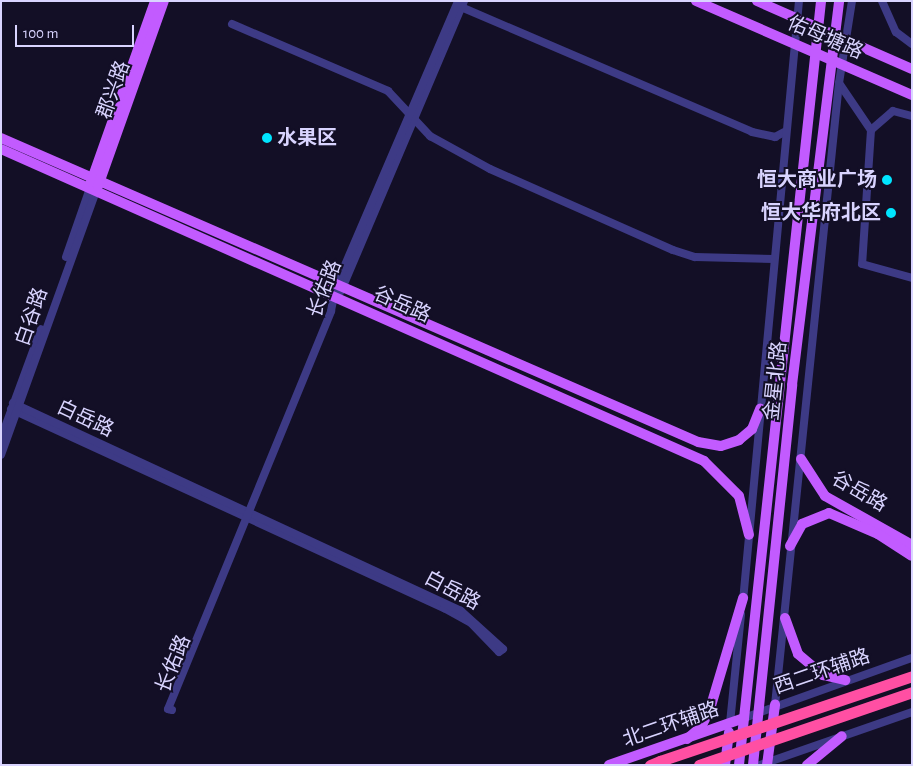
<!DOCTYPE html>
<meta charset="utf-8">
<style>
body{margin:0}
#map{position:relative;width:913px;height:766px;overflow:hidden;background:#130f26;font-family:"Alegreya Sans","Noto Sans SC",sans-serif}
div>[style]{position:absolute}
.minor>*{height:8px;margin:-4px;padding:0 4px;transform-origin:4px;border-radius:4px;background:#3d3a85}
.major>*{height:10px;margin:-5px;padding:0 5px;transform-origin:5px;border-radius:5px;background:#c25bff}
.highway>*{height:11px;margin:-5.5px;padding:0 5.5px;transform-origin:5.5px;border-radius:5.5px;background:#ff4fa3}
.highway-bridge>*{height:11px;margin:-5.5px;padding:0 5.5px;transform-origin:5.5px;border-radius:5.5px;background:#ff4fa3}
.dots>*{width:14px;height:14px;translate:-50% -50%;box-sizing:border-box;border:2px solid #130f26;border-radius:50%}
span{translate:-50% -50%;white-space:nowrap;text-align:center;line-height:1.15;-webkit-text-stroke:4px #130f26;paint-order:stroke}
.street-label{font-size:20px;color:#d9d4ff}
.poi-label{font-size:20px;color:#d9d4ff;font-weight:700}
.left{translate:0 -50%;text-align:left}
.right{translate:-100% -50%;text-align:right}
.frame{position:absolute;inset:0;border:2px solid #d9d4ff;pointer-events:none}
.scale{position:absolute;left:15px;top:25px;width:119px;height:22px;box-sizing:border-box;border:2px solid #d9d4ff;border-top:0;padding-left:6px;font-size:15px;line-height:18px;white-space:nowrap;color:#d9d4ff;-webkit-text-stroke:4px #130f26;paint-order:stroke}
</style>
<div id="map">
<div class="minor">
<div style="left:882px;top:1px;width:34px;rotate:66deg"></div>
<div style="left:896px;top:32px;width:20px;rotate:37deg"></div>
<div style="left:461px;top:7px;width:317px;rotate:23.2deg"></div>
<div style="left:752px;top:132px;width:24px;rotate:12deg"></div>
<div style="left:775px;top:137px;width:10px;rotate:-29deg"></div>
<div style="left:232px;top:24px;width:170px;rotate:23.2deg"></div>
<div style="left:388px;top:91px;width:62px;rotate:47deg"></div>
<div style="left:430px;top:136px;width:68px;rotate:28.8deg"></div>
<div style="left:490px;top:169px;width:200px;rotate:23.9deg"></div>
<div style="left:673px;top:250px;width:23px;rotate:18deg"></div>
<div style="left:695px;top:257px;width:79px;rotate:1.5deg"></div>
<div style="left:839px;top:83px;width:57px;rotate:55.8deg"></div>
<div style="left:871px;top:130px;width:134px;rotate:93.8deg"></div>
<div style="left:862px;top:264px;width:52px;rotate:15.6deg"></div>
<div style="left:871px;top:130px;width:29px;rotate:-41deg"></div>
<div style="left:893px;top:111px;width:20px;rotate:15deg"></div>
<div style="left:66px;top:257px;width:73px;rotate:-70.8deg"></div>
<div style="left:341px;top:291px;width:315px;rotate:-67deg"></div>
<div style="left:11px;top:409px;width:477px;rotate:24.7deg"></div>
<div style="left:444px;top:608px;width:31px;rotate:29deg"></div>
<div style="left:471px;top:623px;width:40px;rotate:46deg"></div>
<div style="left:499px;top:652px;width:5px;rotate:-37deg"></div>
<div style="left:503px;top:649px;width:57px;rotate:-137.9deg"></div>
<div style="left:461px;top:611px;width:494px;rotate:-155.1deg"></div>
<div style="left:1px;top:438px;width:116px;rotate:-69.8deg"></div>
<div style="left:1px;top:455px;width:281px;rotate:-70.2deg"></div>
<div style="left:743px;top:601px;width:603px;rotate:-84.67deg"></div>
<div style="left:775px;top:705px;width:625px;rotate:-84.13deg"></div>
<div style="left:839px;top:83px;width:83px;rotate:-81deg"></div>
<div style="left:172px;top:710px;width:4px;rotate:-166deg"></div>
<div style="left:168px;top:709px;width:430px;rotate:-67.7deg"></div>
<div style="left:331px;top:311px;width:25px;rotate:-79deg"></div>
<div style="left:336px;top:286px;width:310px;rotate:-66.8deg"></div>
<div style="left:744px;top:718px;width:178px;rotate:-19.7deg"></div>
<div style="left:730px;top:723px;width:109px;rotate:-84.2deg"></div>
<div style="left:760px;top:765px;width:161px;rotate:-19.2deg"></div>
</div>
<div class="major">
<div style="left:696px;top:1px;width:236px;rotate:23.5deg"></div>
<div style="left:757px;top:1px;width:169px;rotate:23.7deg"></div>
<div style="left:1px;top:138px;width:760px;rotate:23.56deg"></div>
<div style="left:698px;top:442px;width:23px;rotate:10deg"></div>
<div style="left:721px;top:446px;width:19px;rotate:-18deg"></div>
<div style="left:739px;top:440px;width:17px;rotate:-40deg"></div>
<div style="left:752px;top:429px;width:22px;rotate:-68deg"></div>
<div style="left:1px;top:149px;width:769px;rotate:23.93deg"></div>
<div style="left:704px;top:461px;width:49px;rotate:45deg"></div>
<div style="left:739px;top:496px;width:40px;rotate:75.6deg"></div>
<div style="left:91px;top:182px;width:192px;rotate:-70.5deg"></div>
<div style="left:98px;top:186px;width:196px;rotate:-70.4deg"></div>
<div style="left:801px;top:459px;width:44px;rotate:57deg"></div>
<div style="left:825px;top:496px;width:100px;rotate:29.4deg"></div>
<div style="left:790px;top:546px;width:25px;rotate:-61deg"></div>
<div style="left:802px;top:524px;width:29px;rotate:-22deg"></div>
<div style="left:829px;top:513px;width:53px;rotate:23.2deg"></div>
<div style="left:878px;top:534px;width:40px;rotate:32.9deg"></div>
<div style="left:785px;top:618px;width:38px;rotate:70deg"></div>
<div style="left:798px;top:654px;width:33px;rotate:40deg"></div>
<div style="left:823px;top:675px;width:23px;rotate:13deg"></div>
<div style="left:687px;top:739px;width:18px;rotate:-41deg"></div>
<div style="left:701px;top:727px;width:20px;rotate:-63deg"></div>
<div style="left:710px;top:709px;width:116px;rotate:-73.4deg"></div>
<div style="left:609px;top:765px;width:143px;rotate:-19.2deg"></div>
<div style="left:725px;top:765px;width:33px;rotate:-83deg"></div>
<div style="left:739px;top:765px;width:768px;rotate:-83.87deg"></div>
<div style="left:753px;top:765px;width:382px;rotate:-84.1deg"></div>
<div style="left:792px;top:385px;width:387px;rotate:-83deg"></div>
<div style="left:767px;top:765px;width:61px;rotate:-82.4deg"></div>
<div style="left:807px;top:765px;width:45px;rotate:-39.6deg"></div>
</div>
<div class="highway">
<div style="left:650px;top:765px;width:11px;rotate:-22deg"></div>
</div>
<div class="highway-bridge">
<div style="left:660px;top:761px;width:266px;rotate:-18.6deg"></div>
<div style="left:699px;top:765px;width:225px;rotate:-18.9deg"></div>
</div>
<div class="dots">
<div style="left:267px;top:138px;background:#00e5ff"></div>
<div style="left:887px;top:180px;background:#00e5ff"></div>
<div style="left:891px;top:213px;background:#00e5ff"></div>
</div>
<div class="street-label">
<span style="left:825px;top:38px;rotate:23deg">佑母塘路</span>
<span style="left:114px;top:90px;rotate:-70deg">郡兴路</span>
<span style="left:325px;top:289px;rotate:-69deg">长佑路</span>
<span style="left:402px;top:305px;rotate:24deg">谷岳路</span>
<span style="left:32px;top:317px;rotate:-71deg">白谷路</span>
<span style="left:776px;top:381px;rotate:-84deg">金星北路</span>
<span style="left:85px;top:419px;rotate:25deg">白岳路</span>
<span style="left:859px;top:492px;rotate:30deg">谷岳路</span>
<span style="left:452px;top:591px;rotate:28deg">白岳路</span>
<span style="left:174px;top:664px;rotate:-68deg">长佑路</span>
<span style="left:822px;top:672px;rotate:-19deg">西二环辅路</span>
<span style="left:671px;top:725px;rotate:-19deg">北二环辅路</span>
</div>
<div class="poi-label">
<span class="left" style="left:277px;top:138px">水果区</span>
<span class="right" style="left:877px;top:180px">恒大商业广场</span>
<span class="right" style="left:881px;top:213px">恒大华府北区</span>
</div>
<div class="frame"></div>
<div class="scale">100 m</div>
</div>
